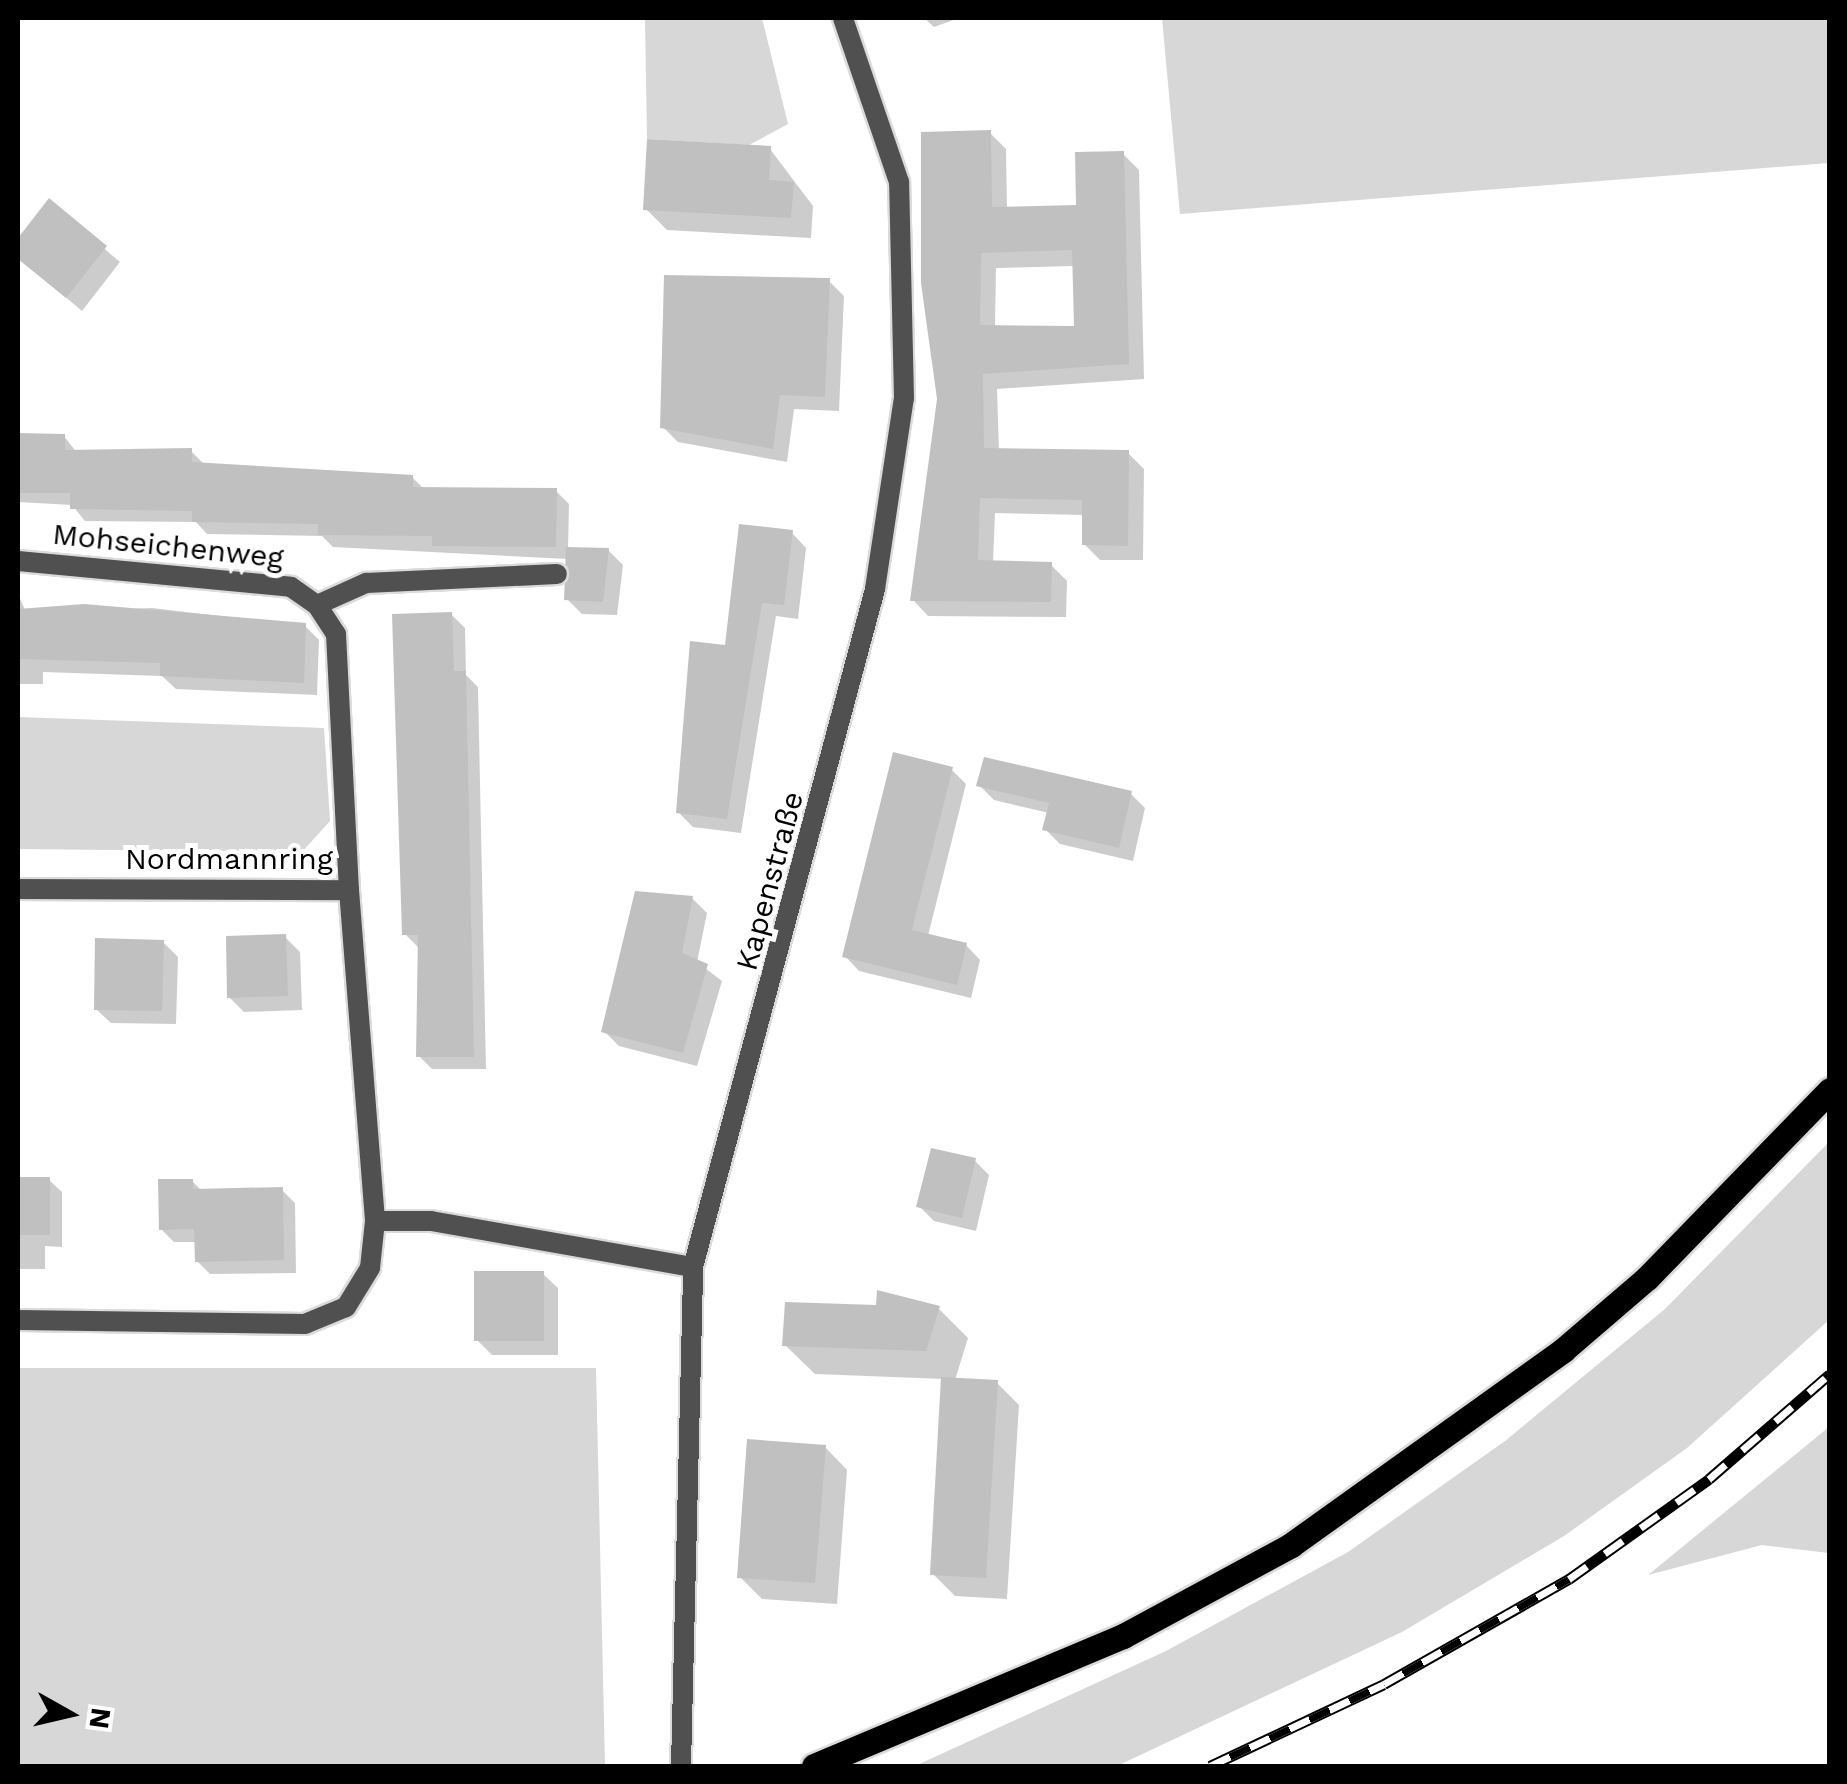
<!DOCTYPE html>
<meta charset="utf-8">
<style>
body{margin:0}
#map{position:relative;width:1847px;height:1784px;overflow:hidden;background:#fff;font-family:"Work Sans",sans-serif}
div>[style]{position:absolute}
.green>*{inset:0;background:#d7d7d7}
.shadow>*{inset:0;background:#0003}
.building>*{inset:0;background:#c0c0c0}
.roads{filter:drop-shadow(2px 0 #dbdbdb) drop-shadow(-2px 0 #dbdbdb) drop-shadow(0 2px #dbdbdb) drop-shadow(0 -2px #dbdbdb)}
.service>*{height:20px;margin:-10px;padding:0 10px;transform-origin:10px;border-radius:10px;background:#505050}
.minor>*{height:20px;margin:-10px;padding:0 10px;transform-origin:10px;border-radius:10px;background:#505050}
.primary>*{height:25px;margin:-12.5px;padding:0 12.5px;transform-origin:12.5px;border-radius:12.5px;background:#000}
.rail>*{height:11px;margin-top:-5.5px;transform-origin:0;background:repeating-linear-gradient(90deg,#fff 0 22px,#000 0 44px);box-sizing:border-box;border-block:2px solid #000}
span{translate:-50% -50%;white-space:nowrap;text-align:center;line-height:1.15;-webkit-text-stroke:10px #fff;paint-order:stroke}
.street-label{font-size:30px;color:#000}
.frame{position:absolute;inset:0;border:20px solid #000;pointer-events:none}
.north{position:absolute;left:20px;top:1664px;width:100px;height:100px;-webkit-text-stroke:8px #fff;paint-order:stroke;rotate:98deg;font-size:28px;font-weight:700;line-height:40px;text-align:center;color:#000}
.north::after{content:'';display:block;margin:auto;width:35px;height:45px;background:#000;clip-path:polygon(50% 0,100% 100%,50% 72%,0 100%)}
</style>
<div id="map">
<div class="green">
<div style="clip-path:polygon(645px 18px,762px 18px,788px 124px,749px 145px,647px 139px)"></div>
<div style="clip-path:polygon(1162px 18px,1829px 18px,1829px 163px,1180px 214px)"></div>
<div style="clip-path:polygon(18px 717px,324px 728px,330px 821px,302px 852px,18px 849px)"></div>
<div style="clip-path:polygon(1829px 1142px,1829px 1320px,1687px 1448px,1564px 1536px,1402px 1632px,1117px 1766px,915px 1766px,1166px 1651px,1348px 1552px,1505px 1441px,1665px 1309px)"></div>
<div style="clip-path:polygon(18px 1368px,596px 1368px,605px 1766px,18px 1766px)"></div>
<div style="clip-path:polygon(1829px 1427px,1829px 1553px,1762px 1545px,1648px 1575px)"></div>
</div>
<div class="shadow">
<div style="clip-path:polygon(924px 18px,959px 18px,934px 27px)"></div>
<div style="clip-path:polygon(evenodd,990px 133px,1006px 149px,1007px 209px,1078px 207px,1123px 154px,1139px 170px,1144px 379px,997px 389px,999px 451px,1128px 453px,1144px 469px,1143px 560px,1100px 560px,1084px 544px,1085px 515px,995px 513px,993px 563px,1051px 565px,1067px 581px,1066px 617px,928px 616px,913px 600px,990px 133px,1074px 266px,1076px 328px,995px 328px,996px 268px,1074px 266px)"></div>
<div style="clip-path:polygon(770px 149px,813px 206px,811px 238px,667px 230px,646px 209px)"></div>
<div style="clip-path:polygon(49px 202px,120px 262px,82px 311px,18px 257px,18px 242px)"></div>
<div style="clip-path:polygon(829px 281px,844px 296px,839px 411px,794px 409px,787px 462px,678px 442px,663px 427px)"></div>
<div style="clip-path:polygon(18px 436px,64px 436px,77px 453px,191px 451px,204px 464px,412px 477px,424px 489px,556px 491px,569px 504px,568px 550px,608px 550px,623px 565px,617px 615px,582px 614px,567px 599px,568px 559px,333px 547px,322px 536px,207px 534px,196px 522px,85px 521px,72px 505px,18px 502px)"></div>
<div style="clip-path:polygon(792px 533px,806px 548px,798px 619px,776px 616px,741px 833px,693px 827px,678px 812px,727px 648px)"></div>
<div style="clip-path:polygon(18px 594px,26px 612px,152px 608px,305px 626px,319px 640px,317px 695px,176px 689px,162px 676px,43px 672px,43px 684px,18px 684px)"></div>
<div style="clip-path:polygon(451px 614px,465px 628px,466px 675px,478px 687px,486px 1069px,432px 1069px,419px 1056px,418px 947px,405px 934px)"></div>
<div style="clip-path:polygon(951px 769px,966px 784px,928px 936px,966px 945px,980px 960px,971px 998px,859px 971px,845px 956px)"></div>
<div style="clip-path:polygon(979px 785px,1131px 794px,1145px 808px,1133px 861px,1060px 844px,1045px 829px,1049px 813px,994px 800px)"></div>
<div style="clip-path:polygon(692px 898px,707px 913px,697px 962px,722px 981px,697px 1066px,619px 1046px,604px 1031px)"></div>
<div style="clip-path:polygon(285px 937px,300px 952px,302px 1010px,244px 1012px,229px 997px)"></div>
<div style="clip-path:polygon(163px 942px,178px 957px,176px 1024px,111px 1023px,96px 1009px)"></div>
<div style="clip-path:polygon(975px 1161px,989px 1175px,976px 1231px,934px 1221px,919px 1206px)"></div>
<div style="clip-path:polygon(18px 1179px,49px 1180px,62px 1192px,62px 1247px,45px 1246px,45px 1269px,18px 1269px)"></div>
<div style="clip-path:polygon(192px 1181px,202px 1191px,282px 1190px,295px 1203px,296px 1273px,210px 1274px,197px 1261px,197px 1242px,174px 1242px,161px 1229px)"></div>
<div style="clip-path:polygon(543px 1274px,558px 1288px,558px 1355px,492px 1355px,477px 1340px)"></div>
<div style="clip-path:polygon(939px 1309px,968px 1338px,955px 1380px,997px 1383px,1019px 1405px,1007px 1599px,955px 1596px,933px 1574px,944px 1379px,815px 1374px,785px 1345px)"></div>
<div style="clip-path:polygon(825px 1447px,847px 1470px,837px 1604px,762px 1599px,740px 1577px)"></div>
</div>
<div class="building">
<div style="clip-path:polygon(evenodd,991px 130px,992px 207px,1076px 205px,1075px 152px,1124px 151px,1129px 364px,983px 374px,984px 448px,1129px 450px,1128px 546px,1082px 545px,1082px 500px,980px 498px,978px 560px,1052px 562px,1051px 602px,910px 601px,937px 399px,921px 283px,921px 132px,991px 130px,1072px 250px,1074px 326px,980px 325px,981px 253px,1072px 250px)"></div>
<div style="clip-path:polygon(647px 139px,771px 146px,769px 180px,794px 182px,791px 218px,643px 210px)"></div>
<div style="clip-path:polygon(49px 198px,107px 246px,66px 298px,18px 259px,18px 238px)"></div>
<div style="clip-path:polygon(664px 275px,830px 278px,825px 397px,780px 395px,773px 449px,660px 428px)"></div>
<div style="clip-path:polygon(18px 433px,65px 434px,65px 450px,192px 448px,192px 462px,413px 475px,413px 487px,557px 488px,556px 547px,432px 546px,432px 536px,318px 535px,318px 524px,192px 522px,192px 511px,70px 509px,70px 493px,18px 493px)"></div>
<div style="clip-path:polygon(739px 524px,793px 530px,784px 605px,762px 603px,727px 819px,676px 813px,690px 641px,725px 645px)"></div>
<div style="clip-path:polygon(566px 547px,609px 548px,603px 602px,564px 600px)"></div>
<div style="clip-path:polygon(84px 604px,306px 623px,304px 683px,160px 676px,160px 663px,18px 659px,18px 609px)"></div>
<div style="clip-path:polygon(452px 612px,454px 671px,466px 671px,474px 1057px,416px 1057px,418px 935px,402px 935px,392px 614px)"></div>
<div style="clip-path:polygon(893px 752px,953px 767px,912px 930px,967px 943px,957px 985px,842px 957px)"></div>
<div style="clip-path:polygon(984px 757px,1132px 791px,1119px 848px,1042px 830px,1049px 803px,976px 786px)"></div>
<div style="clip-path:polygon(635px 891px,693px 896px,682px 953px,708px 964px,683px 1053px,601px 1032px)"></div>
<div style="clip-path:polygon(286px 934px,288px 996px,227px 998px,226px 936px)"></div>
<div style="clip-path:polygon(95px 938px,164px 940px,162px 1011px,94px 1010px)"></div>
<div style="clip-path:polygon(931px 1148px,976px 1158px,962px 1218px,916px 1207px)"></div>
<div style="clip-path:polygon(18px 1177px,50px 1177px,50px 1235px,18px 1235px)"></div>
<div style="clip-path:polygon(158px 1179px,193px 1179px,193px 1189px,283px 1187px,284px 1260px,195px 1262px,194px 1229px,159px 1230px)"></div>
<div style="clip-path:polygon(474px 1271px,544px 1271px,544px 1341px,474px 1341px)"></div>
<div style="clip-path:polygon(877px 1290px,940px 1306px,926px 1351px,782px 1346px,785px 1302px,876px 1305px)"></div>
<div style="clip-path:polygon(941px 1377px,998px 1380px,986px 1578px,930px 1575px)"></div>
<div style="clip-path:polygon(747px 1439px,826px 1445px,815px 1583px,737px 1578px)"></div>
</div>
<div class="roads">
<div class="service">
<div style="left:317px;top:605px;width:54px;rotate:-24.2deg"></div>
<div style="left:366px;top:583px;width:191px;rotate:-2.7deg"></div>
</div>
<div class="minor">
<div style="left:18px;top:561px;width:274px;rotate:5.4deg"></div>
<div style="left:291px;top:587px;width:32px;rotate:35deg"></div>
<div style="left:317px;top:605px;width:35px;rotate:57deg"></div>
<div style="left:336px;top:634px;width:256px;rotate:87.1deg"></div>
<div style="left:18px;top:889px;width:331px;rotate:0.2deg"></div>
<div style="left:349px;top:890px;width:332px;rotate:85.5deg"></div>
<div style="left:375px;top:1221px;width:47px;rotate:96.1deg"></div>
<div style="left:370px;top:1268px;width:46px;rotate:121.6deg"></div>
<div style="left:346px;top:1307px;width:44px;rotate:157.5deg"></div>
<div style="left:305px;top:1324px;width:287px;rotate:-179.2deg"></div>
<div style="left:375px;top:1221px;width:56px"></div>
<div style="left:431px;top:1221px;width:266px;rotate:10deg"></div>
<div style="left:681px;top:1766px;width:499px;rotate:-88.6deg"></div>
<div style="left:693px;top:1267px;width:702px;rotate:-74.97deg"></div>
<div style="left:875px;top:589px;width:193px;rotate:-81.4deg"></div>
<div style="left:904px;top:398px;width:216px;rotate:-91.3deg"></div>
<div style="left:899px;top:182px;width:173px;rotate:-108.9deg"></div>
</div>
<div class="primary">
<div style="left:814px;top:1766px;width:335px;rotate:-22.8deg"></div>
<div style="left:1123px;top:1636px;width:191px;rotate:-28.4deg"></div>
<div style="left:1291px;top:1545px;width:335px;rotate:-35.6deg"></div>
<div style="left:1563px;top:1350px;width:111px;rotate:-40.6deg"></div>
<div style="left:1647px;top:1278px;width:262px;rotate:-45.8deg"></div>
</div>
</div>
<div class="rail">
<div style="left:1210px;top:1766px;width:192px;rotate:-25.2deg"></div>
<div style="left:1384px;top:1684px;width:213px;rotate:-29.6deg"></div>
<div style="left:1569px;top:1579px;width:172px;rotate:-35.5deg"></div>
<div style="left:1709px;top:1479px;width:160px;rotate:-41deg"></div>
</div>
<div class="street-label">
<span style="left:168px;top:546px;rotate:6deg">Mohseichenweg</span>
<span style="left:229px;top:859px">Nordmannring</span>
<span style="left:770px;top:881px;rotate:-75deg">Kapenstraße</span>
</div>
<div class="frame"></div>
<div class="north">N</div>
</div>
